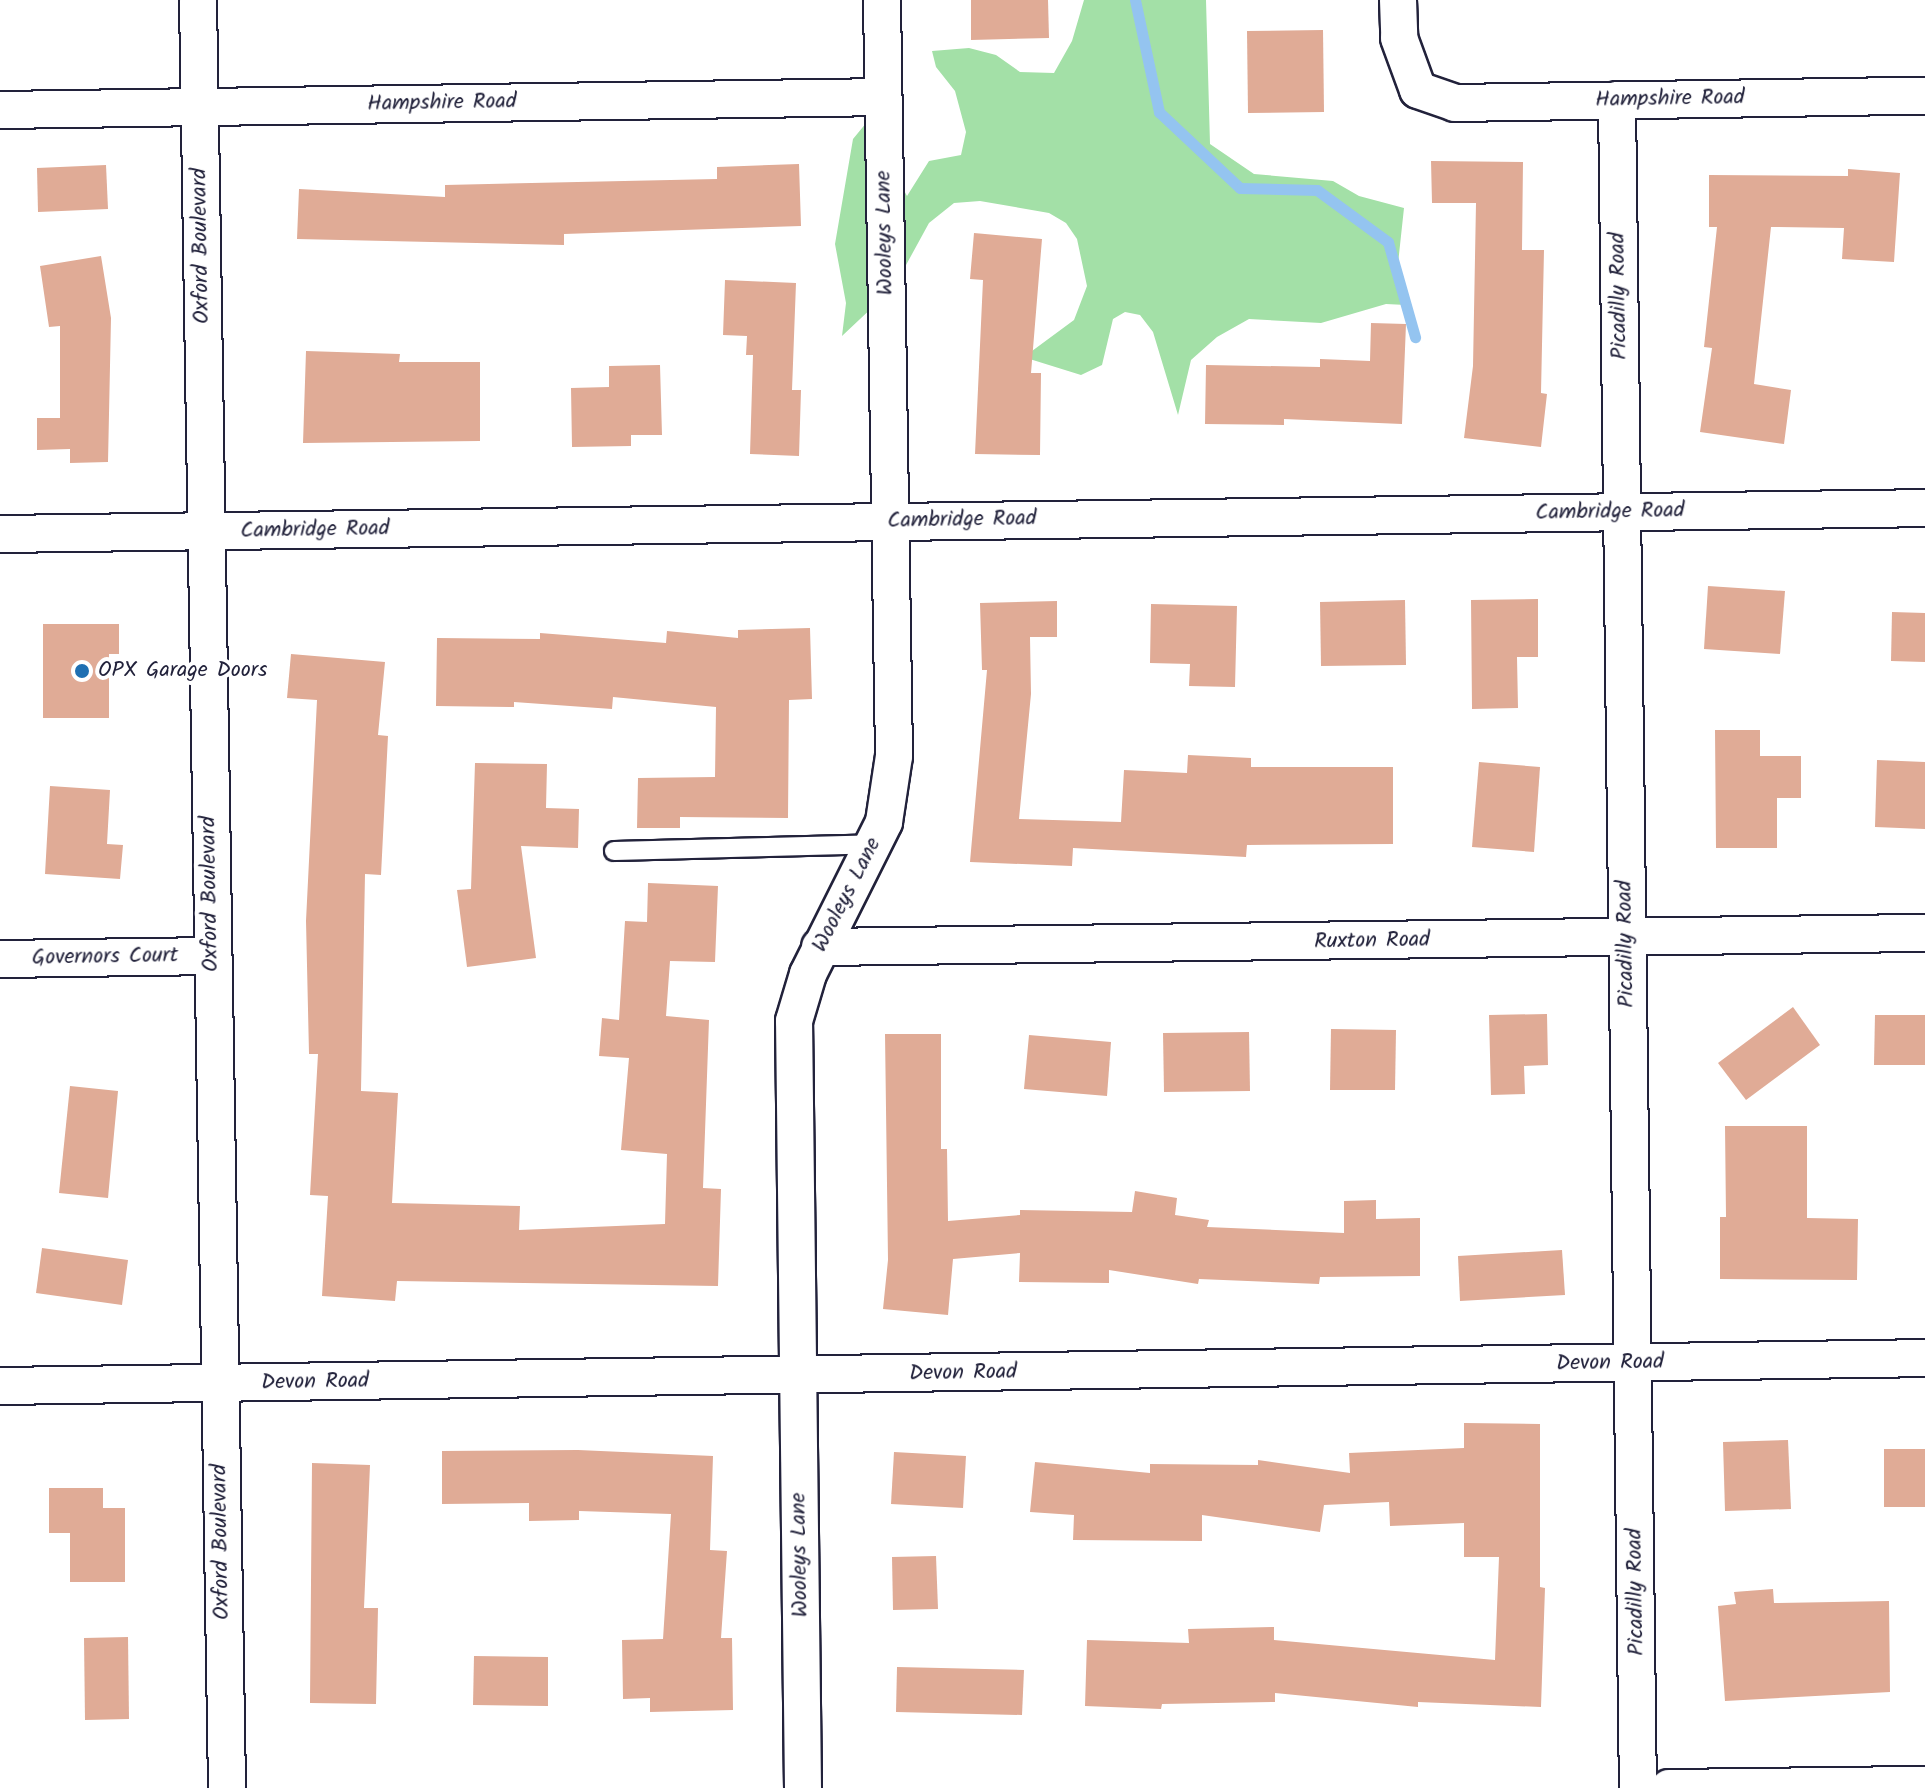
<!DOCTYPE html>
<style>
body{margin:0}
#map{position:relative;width:1925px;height:1788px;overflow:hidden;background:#fff;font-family:Kalam,sans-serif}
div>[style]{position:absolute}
.green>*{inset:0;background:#a3e0a7}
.stream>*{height:11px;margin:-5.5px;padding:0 5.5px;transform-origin:5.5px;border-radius:5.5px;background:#94c4f0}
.building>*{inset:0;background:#e0ab96}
.roads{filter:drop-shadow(2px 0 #22223b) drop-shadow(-2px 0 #22223b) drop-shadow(0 2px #22223b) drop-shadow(0 -2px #22223b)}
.service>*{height:18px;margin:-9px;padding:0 9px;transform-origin:9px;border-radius:9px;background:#fff}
.minor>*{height:36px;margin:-18px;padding:0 18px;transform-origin:18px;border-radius:18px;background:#fff}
.dots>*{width:22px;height:22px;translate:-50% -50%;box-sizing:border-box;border:4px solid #fff;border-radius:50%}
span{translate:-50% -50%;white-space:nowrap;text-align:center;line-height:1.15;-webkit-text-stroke:8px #fff;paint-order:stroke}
.street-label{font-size:22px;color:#22223b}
.poi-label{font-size:22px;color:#22223b}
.left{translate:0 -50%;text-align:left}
</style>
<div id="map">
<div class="green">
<div style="clip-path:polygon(1084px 0,1206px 0,1210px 144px,1254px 174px,1333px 181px,1359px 196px,1404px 208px,1397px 273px,1406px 305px,1386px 304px,1321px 323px,1249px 319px,1217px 337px,1191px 360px,1178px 415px,1153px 332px,1140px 315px,1125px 312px,1113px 319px,1102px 365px,1081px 375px,1010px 353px,1032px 351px,1074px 320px,1087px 286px,1077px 239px,1066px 223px,1049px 213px,980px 201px,954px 203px,929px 223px,894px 287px,842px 336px,846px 303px,835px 244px,853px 139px,867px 122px,907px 196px,929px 161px,961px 155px,966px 132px,955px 91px,936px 67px,932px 51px,969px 48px,996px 55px,1020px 72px,1054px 73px,1072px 41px)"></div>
</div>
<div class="stream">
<div style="left:1135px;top:0;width:115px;rotate:77.9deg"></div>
<div style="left:1159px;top:112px;width:111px;rotate:43.2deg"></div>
<div style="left:1240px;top:188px;width:77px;rotate:1.5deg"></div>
<div style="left:1317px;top:190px;width:88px;rotate:36.2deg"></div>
<div style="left:1388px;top:242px;width:99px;rotate:74.1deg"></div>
</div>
<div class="building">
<div style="clip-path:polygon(971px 0,1048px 0,1049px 38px,971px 40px)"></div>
<div style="clip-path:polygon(1323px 30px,1324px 112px,1248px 113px,1247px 31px)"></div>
<div style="clip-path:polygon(1431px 161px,1523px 162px,1522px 250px,1544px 250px,1541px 393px,1547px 394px,1541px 447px,1464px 438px,1473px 366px,1476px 203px,1432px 203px)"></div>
<div style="clip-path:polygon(799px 164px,801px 226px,564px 234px,564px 245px,297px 239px,299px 189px,445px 197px,445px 185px,717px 179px,717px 167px)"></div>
<div style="clip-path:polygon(106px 165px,108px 209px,38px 212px,37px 168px)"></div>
<div style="clip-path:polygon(1848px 169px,1900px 173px,1894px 262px,1842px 259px,1844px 228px,1771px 227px,1754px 384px,1791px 390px,1784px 444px,1700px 432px,1712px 348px,1704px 347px,1717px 227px,1709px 227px,1709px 175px,1848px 176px)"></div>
<div style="clip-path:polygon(974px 233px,1042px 239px,1031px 373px,1041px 373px,1040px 455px,975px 454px,983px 280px,970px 279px)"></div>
<div style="clip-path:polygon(101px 256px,111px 318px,108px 462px,70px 463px,70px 449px,37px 450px,37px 418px,60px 418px,60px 326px,49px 327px,40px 266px)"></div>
<div style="clip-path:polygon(725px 280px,796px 283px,792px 390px,801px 390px,799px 456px,750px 454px,753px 355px,746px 355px,747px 336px,723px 335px)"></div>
<div style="clip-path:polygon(1371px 323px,1406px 324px,1402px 424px,1284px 419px,1284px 425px,1205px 424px,1206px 365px,1320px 367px,1320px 359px,1370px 361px)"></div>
<div style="clip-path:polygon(306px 351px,400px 354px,399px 362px,480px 362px,480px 441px,303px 443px)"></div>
<div style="clip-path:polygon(660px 365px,662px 435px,631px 435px,631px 446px,572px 447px,571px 388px,609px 387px,609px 366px)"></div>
<div style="clip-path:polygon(1708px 586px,1785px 591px,1780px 654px,1704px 649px)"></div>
<div style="clip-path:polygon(1538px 599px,1538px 657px,1517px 657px,1518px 708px,1472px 709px,1471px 600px)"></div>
<div style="clip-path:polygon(1405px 600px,1406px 665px,1321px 666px,1320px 602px)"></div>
<div style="clip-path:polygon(1057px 601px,1057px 637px,1030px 637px,1031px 694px,1019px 819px,1121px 822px,1124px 770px,1187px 773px,1188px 755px,1251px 758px,1251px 767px,1393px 767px,1393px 844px,1247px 845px,1246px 857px,1073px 848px,1072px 866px,970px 862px,987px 670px,982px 670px,980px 603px)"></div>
<div style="clip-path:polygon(1151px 604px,1237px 606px,1235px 687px,1189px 686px,1190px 664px,1150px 663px)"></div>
<div style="clip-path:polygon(1892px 612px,1925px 613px,1925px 662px,1891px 661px)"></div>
<div style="clip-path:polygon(43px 624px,119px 624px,119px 654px,109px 654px,109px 718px,43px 718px)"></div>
<div style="clip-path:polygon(810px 628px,812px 699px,789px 700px,788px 818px,680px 817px,680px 828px,637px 828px,638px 778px,715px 777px,716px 707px,613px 697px,612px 709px,514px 702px,514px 707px,436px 706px,437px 638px,540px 639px,540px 633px,666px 643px,667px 631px,738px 638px,738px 630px)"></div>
<div style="clip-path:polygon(291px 654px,385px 662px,378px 735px,388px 736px,381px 875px,365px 874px,361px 1091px,398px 1093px,392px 1203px,520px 1206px,519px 1230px,665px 1224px,667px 1154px,621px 1150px,629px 1058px,599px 1056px,602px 1018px,619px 1020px,625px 921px,647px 922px,648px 883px,718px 886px,715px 962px,670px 961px,666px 1016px,709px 1020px,703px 1188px,721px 1189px,718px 1286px,397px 1281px,395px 1301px,322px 1296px,328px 1196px,310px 1195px,318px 1054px,309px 1054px,306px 921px,317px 700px,287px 698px)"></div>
<div style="clip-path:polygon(1715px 730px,1760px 730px,1760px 756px,1801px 756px,1801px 798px,1777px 798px,1777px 848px,1716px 848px)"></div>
<div style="clip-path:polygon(1877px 760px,1925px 762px,1925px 829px,1875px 827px)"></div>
<div style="clip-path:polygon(1479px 762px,1540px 767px,1534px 852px,1472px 847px)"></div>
<div style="clip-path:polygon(475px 763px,547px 764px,546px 808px,579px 809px,578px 848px,521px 846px,536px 958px,467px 967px,457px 890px,471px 889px)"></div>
<div style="clip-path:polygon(50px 786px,110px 790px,107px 844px,123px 845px,120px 879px,45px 874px)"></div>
<div style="clip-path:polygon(1793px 1007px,1820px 1045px,1746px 1100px,1718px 1063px)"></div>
<div style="clip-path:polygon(1547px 1014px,1548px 1065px,1524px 1066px,1525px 1094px,1491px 1095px,1489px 1015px)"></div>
<div style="clip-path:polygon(1875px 1015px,1925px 1015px,1925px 1065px,1874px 1065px)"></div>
<div style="clip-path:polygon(1331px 1029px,1396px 1030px,1395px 1090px,1330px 1090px)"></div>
<div style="clip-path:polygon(1249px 1032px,1250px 1091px,1164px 1092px,1163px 1033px)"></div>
<div style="clip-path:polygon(885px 1034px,941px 1034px,941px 1149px,947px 1149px,948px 1221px,1020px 1215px,1020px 1210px,1132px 1212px,1135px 1191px,1177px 1198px,1175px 1215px,1209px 1220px,1207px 1227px,1344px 1233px,1344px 1201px,1376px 1200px,1376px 1219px,1420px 1218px,1420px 1276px,1320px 1277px,1319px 1284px,1199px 1279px,1198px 1284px,1109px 1270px,1109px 1283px,1019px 1282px,1020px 1253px,953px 1259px,948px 1315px,883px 1309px,888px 1260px)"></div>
<div style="clip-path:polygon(1029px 1035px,1111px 1042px,1107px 1096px,1024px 1089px)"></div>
<div style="clip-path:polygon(70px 1086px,118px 1091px,108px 1198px,59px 1193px)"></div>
<div style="clip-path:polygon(1725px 1126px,1807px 1126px,1807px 1218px,1858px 1219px,1857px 1280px,1720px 1279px,1720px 1217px,1726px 1217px)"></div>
<div style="clip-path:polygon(42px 1248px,128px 1260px,122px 1305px,36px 1293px)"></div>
<div style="clip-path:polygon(1562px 1250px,1565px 1295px,1460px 1301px,1458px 1256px)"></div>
<div style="clip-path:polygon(1464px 1423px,1540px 1424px,1540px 1587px,1545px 1588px,1541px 1707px,1418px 1702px,1418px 1707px,1275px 1693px,1275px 1702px,1162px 1704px,1161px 1709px,1085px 1706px,1087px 1640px,1189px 1643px,1188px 1629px,1274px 1627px,1274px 1640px,1495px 1660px,1499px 1557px,1464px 1557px,1464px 1523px,1390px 1526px,1389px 1502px,1324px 1505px,1320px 1532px,1202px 1515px,1202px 1541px,1073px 1540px,1074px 1515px,1030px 1512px,1035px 1462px,1150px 1473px,1150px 1464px,1258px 1465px,1258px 1460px,1350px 1473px,1349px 1453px,1464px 1448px)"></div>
<div style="clip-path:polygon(1788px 1440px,1791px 1509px,1725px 1511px,1723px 1442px)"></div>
<div style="clip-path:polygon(1884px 1449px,1925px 1449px,1925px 1507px,1884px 1507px)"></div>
<div style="clip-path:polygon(578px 1450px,713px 1456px,710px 1550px,727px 1551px,721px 1638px,732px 1638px,733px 1710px,650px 1712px,650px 1698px,623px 1699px,622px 1640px,663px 1639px,671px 1514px,579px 1511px,579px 1520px,529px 1521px,529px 1503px,442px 1504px,442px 1451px)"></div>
<div style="clip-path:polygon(894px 1452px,966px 1456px,963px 1508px,891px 1504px)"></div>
<div style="clip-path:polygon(312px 1463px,370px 1465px,364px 1608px,378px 1608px,376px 1704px,310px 1703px)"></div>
<div style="clip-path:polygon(49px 1488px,103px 1488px,103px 1508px,125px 1508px,125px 1582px,70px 1582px,70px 1533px,49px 1533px)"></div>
<div style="clip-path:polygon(936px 1556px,938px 1609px,893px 1610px,892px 1557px)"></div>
<div style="clip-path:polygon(1773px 1589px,1774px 1603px,1889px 1601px,1890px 1692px,1725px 1701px,1718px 1606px,1736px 1604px,1734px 1592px)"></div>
<div style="clip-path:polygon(128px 1637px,129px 1719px,85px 1720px,84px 1638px)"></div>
<div style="clip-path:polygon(474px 1656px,548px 1657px,548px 1706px,473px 1705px)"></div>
<div style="clip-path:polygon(897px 1667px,1024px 1670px,1022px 1715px,896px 1712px)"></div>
</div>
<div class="roads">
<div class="service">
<div style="left:614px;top:851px;width:261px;rotate:-1.5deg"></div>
</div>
<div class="minor">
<div style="left:198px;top:0;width:1788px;rotate:89.07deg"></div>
<div style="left:1398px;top:0;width:38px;rotate:88deg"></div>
<div style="left:1399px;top:38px;width:55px;rotate:69.9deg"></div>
<div style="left:1418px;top:90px;width:39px;rotate:19deg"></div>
<div style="left:1455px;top:103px;width:470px;rotate:-0.9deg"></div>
<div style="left:1617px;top:100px;width:1688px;rotate:89.29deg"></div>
<div style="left:0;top:110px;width:883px;rotate:-0.84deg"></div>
<div style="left:0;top:534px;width:1925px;rotate:-0.77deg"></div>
<div style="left:820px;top:947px;width:1105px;rotate:-0.73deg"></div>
<div style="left:0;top:959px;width:210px;rotate:-0.8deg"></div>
<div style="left:0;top:1386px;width:1925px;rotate:-0.83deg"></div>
<div style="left:803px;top:1788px;width:767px;rotate:-90.67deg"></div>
<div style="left:794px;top:1021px;width:49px;rotate:-73.4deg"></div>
<div style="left:808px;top:974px;width:170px;rotate:-63.4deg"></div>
<div style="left:884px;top:822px;width:67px;rotate:-81.4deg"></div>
<div style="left:894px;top:756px;width:756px;rotate:-90.91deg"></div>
<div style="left:1669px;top:1788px;width:256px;rotate:-0.7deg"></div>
</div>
</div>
<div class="dots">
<div style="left:82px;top:671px;background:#1f6fb2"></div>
</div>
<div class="street-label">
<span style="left:1670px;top:99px;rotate:-1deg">Hampshire Road</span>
<span style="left:442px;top:103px;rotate:-1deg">Hampshire Road</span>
<span style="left:885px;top:233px;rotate:-91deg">Wooleys Lane</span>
<span style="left:201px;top:246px;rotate:-91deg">Oxford Boulevard</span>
<span style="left:1619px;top:296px;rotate:-91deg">Picadilly Road</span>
<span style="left:1610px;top:512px;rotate:-1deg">Cambridge Road</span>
<span style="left:962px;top:520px;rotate:-1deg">Cambridge Road</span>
<span style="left:315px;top:530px;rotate:-1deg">Cambridge Road</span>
<span style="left:210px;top:894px;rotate:-91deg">Oxford Boulevard</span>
<span style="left:847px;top:895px;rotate:-63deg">Wooleys Lane</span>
<span style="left:1372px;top:941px;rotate:-1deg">Ruxton Road</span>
<span style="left:1626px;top:944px;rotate:-91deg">Picadilly Road</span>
<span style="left:105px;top:957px;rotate:-1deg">Governors Court</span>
<span style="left:1610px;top:1363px;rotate:-1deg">Devon Road</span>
<span style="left:963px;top:1373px;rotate:-1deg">Devon Road</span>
<span style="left:315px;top:1382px;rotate:-1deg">Devon Road</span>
<span style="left:221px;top:1542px;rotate:-91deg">Oxford Boulevard</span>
<span style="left:800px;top:1555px;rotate:-91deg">Wooleys Lane</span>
<span style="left:1636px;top:1592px;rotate:-91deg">Picadilly Road</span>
</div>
<div class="poi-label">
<span class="left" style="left:98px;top:671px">OPX Garage Doors</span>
</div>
</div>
